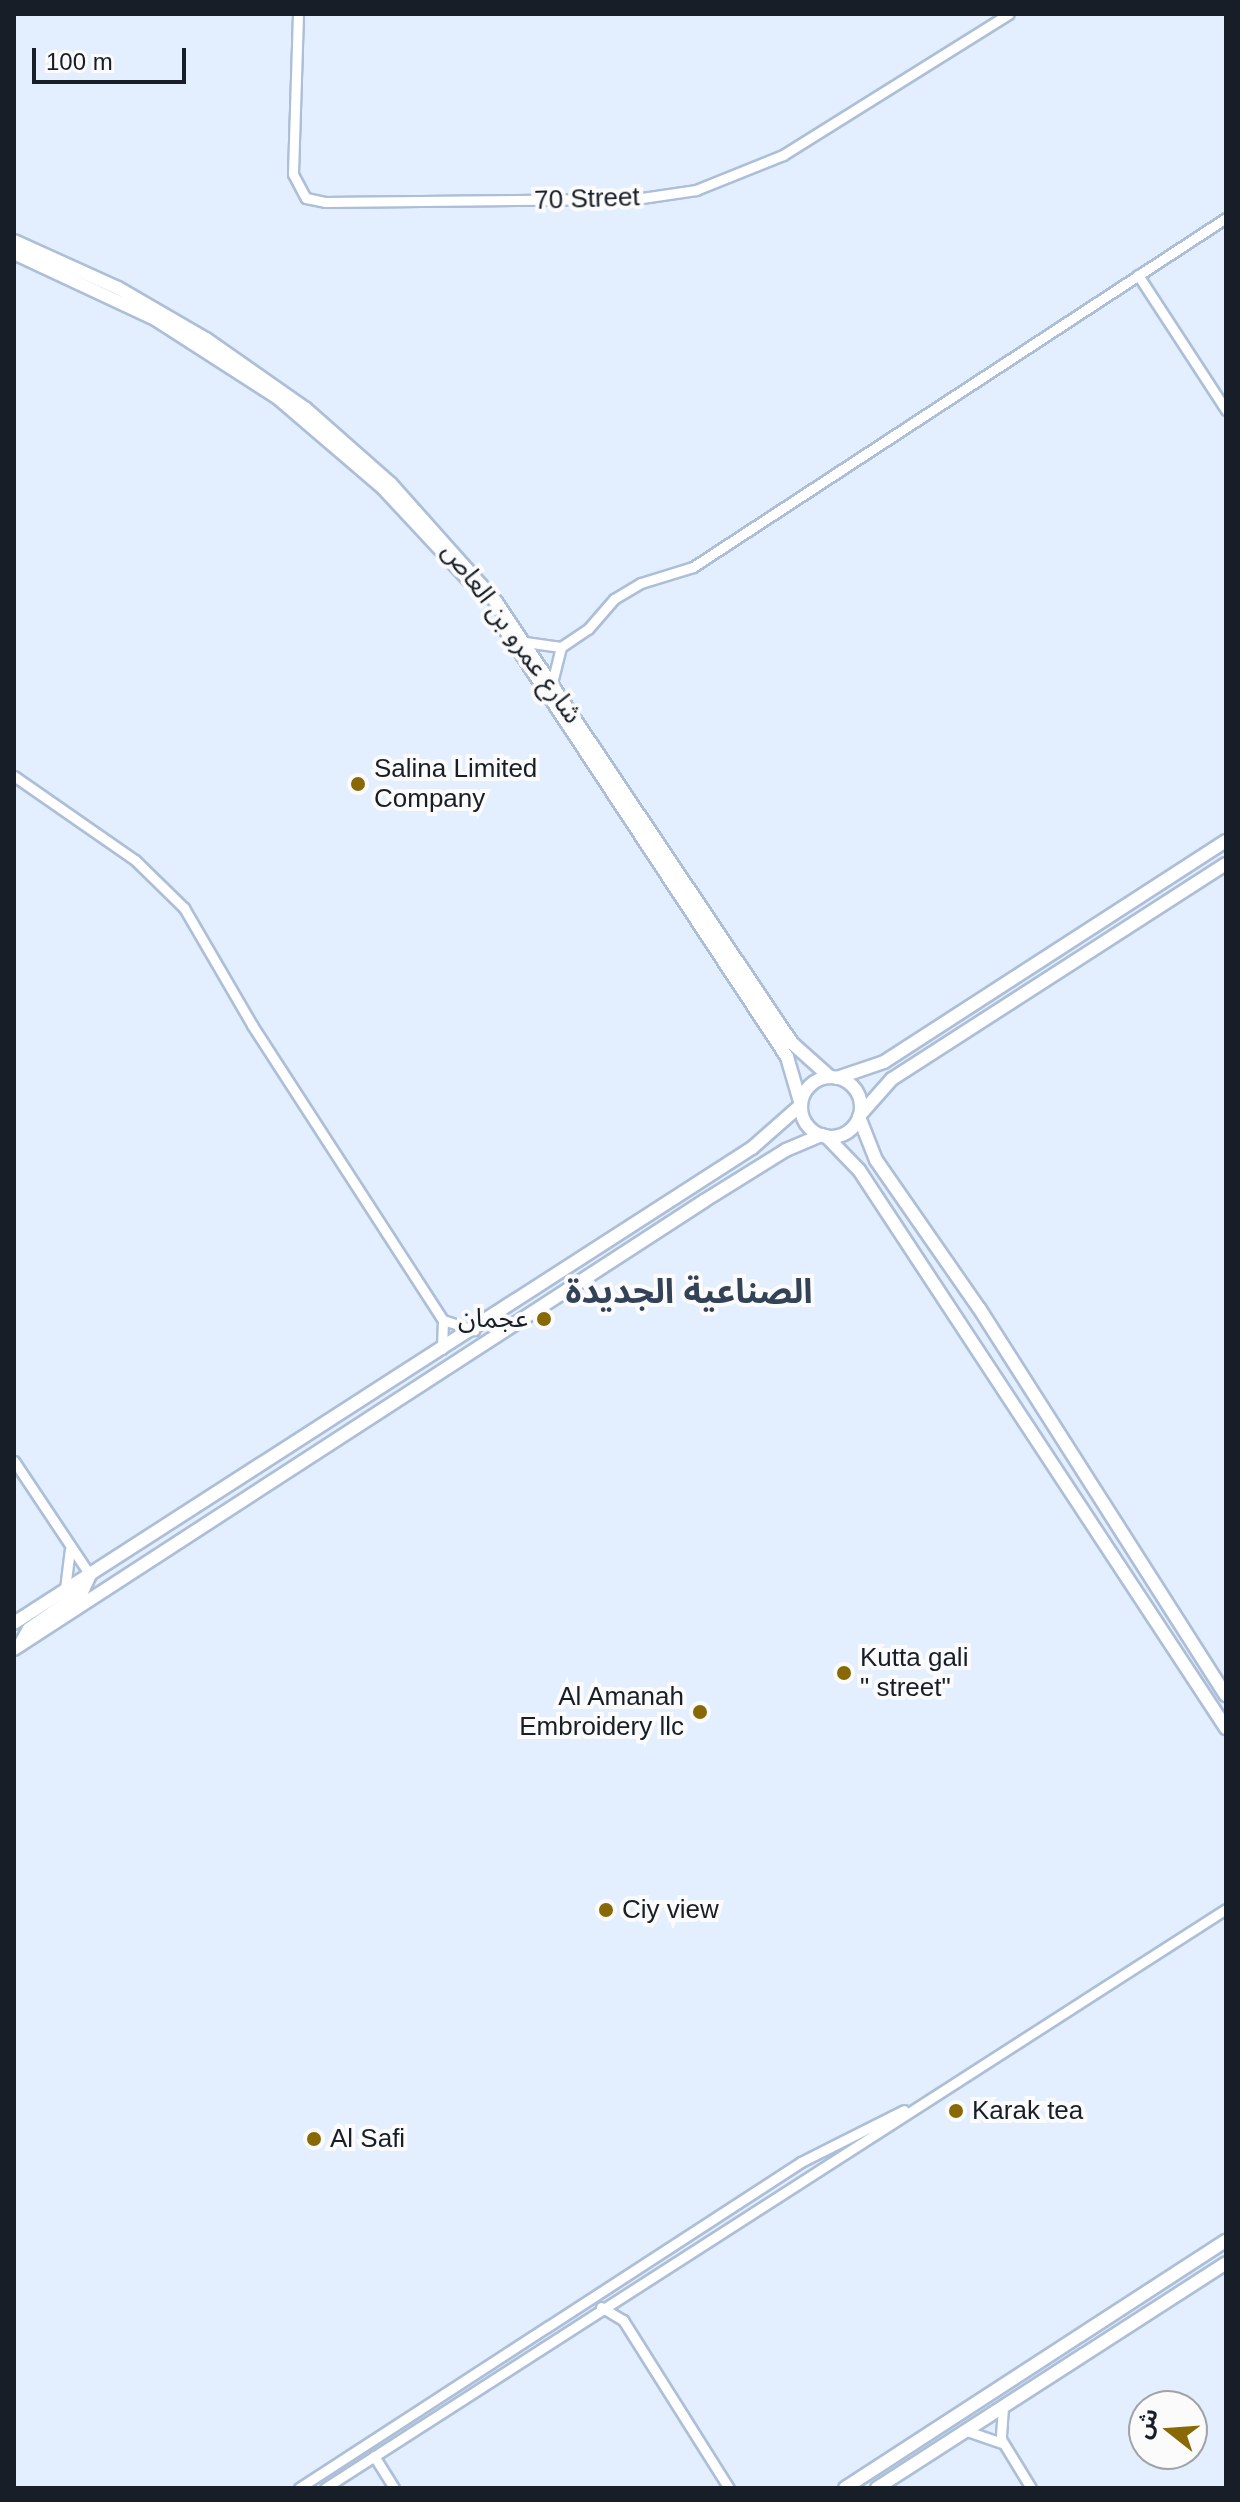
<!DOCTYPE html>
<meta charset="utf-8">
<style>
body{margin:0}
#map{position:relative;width:1240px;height:2502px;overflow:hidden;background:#e3effe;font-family:Arial,"Noto Sans Arabic",sans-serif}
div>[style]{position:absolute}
.roads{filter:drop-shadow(2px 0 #adbfd8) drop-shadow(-2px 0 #adbfd8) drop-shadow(0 2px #adbfd8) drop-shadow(0 -2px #adbfd8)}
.street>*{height:9px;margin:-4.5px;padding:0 4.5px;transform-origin:4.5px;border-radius:4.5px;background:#fff}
.secondary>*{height:12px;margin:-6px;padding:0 6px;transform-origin:6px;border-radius:6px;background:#fff}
.secondary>.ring{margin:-6px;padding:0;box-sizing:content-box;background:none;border:12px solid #fff;border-radius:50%}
.dots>*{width:22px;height:22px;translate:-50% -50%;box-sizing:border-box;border:4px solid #fbfbfb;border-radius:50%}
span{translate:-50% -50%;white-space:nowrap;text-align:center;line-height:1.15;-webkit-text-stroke:8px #fbfbfb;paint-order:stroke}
.street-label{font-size:26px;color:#171e27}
.poi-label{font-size:26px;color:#171e27}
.left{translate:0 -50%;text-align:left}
.right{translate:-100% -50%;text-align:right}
.district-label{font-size:34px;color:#334256;font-weight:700}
.frame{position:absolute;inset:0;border:16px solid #171e27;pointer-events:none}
.north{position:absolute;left:1128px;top:2390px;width:80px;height:80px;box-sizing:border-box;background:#fbfbfb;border:2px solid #a0a3a6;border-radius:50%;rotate:287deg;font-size:22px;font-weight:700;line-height:32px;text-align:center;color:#171e27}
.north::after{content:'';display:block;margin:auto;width:28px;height:36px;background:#886906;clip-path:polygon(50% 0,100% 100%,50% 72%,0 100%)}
.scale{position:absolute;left:32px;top:48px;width:154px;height:36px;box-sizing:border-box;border:4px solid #171e27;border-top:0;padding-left:10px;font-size:24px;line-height:28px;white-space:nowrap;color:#171e27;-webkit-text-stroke:6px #fbfbfb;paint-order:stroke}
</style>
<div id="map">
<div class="roads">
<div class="street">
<div style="left:298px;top:14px;width:160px;rotate:91.8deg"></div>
<div style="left:293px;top:174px;width:27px;rotate:62deg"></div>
<div style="left:306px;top:198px;width:19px;rotate:12deg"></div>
<div style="left:325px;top:202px;width:310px;rotate:-0.6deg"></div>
<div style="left:635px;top:199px;width:62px;rotate:-8.4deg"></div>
<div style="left:696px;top:190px;width:94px;rotate:-21.9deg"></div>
<div style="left:783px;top:155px;width:266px;rotate:-32deg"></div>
<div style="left:1138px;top:275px;width:161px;rotate:56.9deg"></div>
<div style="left:525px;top:642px;width:36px;rotate:8deg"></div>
<div style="left:561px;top:647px;width:32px;rotate:-34deg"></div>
<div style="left:588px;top:629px;width:40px;rotate:-49deg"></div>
<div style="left:614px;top:599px;width:31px;rotate:-31deg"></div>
<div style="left:641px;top:583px;width:54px;rotate:-17.1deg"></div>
<div style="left:693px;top:567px;width:637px;rotate:-33.22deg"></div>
<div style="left:552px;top:683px;width:37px;rotate:-76deg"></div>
<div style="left:14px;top:776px;width:147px;rotate:34.8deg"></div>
<div style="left:135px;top:860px;width:69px;rotate:44.4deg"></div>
<div style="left:184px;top:908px;width:135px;rotate:59.8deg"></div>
<div style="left:252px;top:1025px;width:351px;rotate:57.1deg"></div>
<div style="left:443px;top:1320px;width:29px;rotate:92deg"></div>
<div style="left:443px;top:1320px;width:33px;rotate:18deg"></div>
<div style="left:14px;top:1461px;width:137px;rotate:56.3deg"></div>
<div style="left:65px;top:1589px;width:39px;rotate:-83deg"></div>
<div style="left:601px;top:2307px;width:26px;rotate:31deg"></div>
<div style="left:623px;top:2320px;width:199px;rotate:57.8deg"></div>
<div style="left:1003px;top:2407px;width:32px;rotate:94deg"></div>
<div style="left:1001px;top:2439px;width:57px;rotate:58.5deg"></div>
<div style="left:967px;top:2431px;width:36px;rotate:19deg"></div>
<div style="left:374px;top:2456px;width:38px;rotate:58deg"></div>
<div style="left:299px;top:2488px;width:599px;rotate:-33deg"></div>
<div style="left:801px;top:2162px;width:115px;rotate:-26.8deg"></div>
<div style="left:325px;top:2488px;width:1071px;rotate:-32.73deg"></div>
</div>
<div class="secondary">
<div style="left:14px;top:241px;width:114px;rotate:24.3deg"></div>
<div style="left:118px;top:288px;width:102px;rotate:30.1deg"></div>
<div style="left:206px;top:339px;width:122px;rotate:35deg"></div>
<div style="left:306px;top:409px;width:113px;rotate:41.4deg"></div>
<div style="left:391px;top:484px;width:158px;rotate:48.3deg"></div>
<div style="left:496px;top:602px;width:531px;rotate:56.13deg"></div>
<div style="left:792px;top:1043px;width:51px;rotate:41.8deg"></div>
<div style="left:14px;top:253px;width:156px;rotate:25.1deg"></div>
<div style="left:155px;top:319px;width:146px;rotate:32.7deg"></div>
<div style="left:278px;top:398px;width:138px;rotate:40.6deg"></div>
<div style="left:383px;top:488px;width:125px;rotate:47deg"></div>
<div style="left:503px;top:626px;width:516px;rotate:56.62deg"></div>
<div style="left:787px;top:1057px;width:50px;rotate:73.7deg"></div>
<div class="ring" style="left:801px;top:1077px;width:48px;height:48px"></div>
<div style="left:837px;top:1078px;width:50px;rotate:-18.8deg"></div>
<div style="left:884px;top:1062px;width:407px;rotate:-32.9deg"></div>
<div style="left:860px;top:1115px;width:48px;rotate:-48.4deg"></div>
<div style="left:892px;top:1079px;width:397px;rotate:-32.8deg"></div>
<div style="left:859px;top:1117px;width:46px;rotate:68.4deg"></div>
<div style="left:876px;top:1160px;width:180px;rotate:55.2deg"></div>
<div style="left:979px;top:1308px;width:459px;rotate:57.5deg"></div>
<div style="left:826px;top:1136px;width:47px;rotate:45.9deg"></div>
<div style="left:859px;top:1170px;width:668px;rotate:56.67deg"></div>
<div style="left:14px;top:1623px;width:878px;rotate:-32.77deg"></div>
<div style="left:752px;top:1148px;width:65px;rotate:-41.3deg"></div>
<div style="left:20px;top:1645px;width:18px;rotate:-61deg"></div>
<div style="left:29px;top:1629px;width:65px;rotate:-34.9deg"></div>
<div style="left:82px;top:1592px;width:19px;rotate:-65deg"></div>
<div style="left:14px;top:1649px;width:823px;rotate:-32.99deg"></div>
<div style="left:704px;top:1201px;width:97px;rotate:-31.9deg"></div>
<div style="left:786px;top:1150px;width:39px;rotate:-23deg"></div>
<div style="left:845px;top:2488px;width:454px;rotate:-33deg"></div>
<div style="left:877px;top:2488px;width:415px;rotate:-32.8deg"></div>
</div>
</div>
<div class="dots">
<div style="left:358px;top:784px;background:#886906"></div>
<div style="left:544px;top:1319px;background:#886906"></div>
<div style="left:844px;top:1673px;background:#886906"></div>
<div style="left:700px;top:1712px;background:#886906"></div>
<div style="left:606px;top:1910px;background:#886906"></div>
<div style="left:956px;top:2111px;background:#886906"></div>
<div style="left:314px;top:2139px;background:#886906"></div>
</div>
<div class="street-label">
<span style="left:587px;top:199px;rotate:-2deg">70 Street</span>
<span style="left:512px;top:633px;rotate:54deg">شارع عمرو بن العاص</span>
</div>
<div class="poi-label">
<span class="left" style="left:374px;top:784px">Salina Limited<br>Company</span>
<span class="right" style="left:528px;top:1319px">عجمان</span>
<span class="left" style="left:860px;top:1673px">Kutta gali<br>" street"</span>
<span class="right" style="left:684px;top:1712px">Al Amanah<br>Embroidery llc</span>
<span class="left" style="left:622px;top:1910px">Ciy view</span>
<span class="left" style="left:972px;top:2111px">Karak tea</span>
<span class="left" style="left:330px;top:2139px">Al Safi</span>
</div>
<div class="district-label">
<span style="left:689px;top:1292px">الصناعية الجديدة</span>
</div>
<div class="frame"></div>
<div class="north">ش</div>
<div class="scale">100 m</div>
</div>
